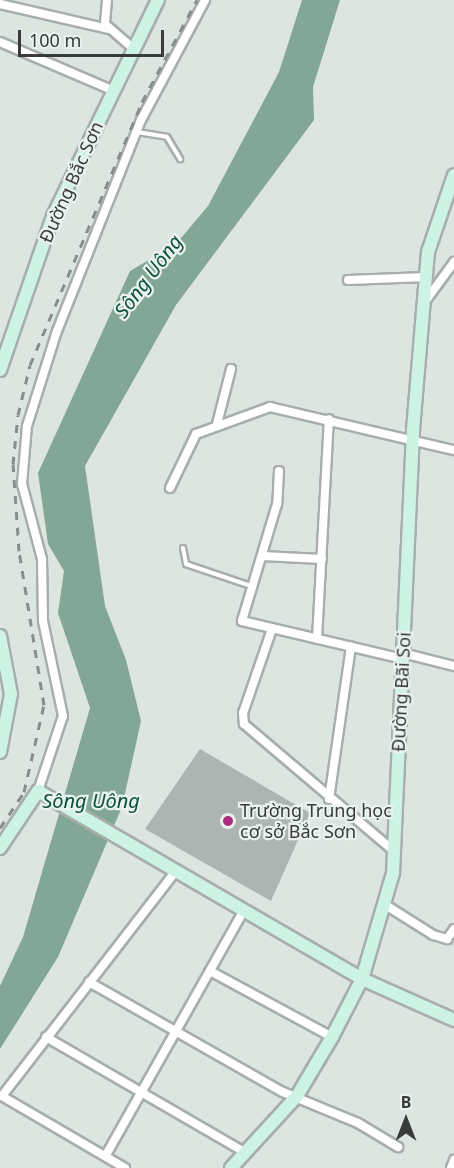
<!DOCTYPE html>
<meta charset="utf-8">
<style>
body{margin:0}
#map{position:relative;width:454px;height:1168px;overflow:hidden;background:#dde5e1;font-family:"Noto Sans",sans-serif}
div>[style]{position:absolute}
.water>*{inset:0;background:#83a797}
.building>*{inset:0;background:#adb4b1}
.roads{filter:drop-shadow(2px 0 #a7aeab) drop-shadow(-2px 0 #a7aeab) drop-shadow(0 2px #a7aeab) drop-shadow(0 -2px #a7aeab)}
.lane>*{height:4px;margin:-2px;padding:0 2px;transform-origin:2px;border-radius:2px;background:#fff}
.street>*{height:8px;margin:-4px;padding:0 4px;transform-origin:4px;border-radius:4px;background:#fff}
.secondary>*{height:12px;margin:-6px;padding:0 6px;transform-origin:6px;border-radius:6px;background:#cdf3e5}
.rail>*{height:3px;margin-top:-1.5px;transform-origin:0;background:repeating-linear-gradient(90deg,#888d8b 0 8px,transparent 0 16px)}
.dots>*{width:16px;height:16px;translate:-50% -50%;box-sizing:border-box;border:3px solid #eaf2ee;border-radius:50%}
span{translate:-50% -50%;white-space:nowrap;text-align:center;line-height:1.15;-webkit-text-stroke:4.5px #eaf2ee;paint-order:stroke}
.street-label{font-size:18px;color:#383b3a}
.poi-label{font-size:18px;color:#383b3a}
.left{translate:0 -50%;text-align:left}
.water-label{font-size:20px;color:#0b523c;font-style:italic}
.north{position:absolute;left:376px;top:1090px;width:60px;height:60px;-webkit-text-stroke:4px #eaf2ee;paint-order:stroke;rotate:0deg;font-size:16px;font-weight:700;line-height:24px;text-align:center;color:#383b3a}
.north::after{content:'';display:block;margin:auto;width:21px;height:27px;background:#383b3a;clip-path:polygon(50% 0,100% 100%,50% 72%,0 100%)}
.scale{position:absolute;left:18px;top:30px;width:146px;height:27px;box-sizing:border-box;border:3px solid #383b3a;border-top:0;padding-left:8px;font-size:18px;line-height:21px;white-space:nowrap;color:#383b3a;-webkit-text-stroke:4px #eaf2ee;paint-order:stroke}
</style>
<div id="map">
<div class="water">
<div style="clip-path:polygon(302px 0,340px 0,313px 87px,314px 120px,176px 305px,85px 466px,105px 606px,126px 660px,141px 721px,122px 807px,58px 957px,0 1049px,0 986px,23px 937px,90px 708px,58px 613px,64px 571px,48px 544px,38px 473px,130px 271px,176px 244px,208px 206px,279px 72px)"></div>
</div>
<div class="building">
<div style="clip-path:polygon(200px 749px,310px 813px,271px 901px,145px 829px)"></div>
</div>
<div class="roads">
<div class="lane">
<div style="left:137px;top:132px;width:30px;rotate:9deg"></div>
<div style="left:167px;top:137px;width:26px;rotate:59deg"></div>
<div style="left:183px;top:548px;width:16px;rotate:79deg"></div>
<div style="left:186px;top:564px;width:69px;rotate:18.7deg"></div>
</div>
<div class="street">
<div style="left:107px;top:0;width:24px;rotate:95deg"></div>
<div style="left:105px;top:24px;width:37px;rotate:41deg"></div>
<div style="left:0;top:4px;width:111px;rotate:13deg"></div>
<div style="left:0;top:42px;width:122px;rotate:23.2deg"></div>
<div style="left:348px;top:280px;width:78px;rotate:-2.2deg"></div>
<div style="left:424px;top:303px;width:51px;rotate:-53.8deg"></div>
<div style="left:217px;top:424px;width:57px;rotate:-75.7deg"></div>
<div style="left:279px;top:471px;width:33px;rotate:93deg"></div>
<div style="left:277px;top:504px;width:122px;rotate:106.7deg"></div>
<div style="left:242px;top:621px;width:165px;rotate:13.3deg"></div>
<div style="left:170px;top:488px;width:60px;rotate:-64.3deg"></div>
<div style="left:196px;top:434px;width:79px;rotate:-20deg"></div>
<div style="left:270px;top:407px;width:189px;rotate:13.2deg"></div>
<div style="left:262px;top:556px;width:60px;rotate:2.9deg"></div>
<div style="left:272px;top:629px;width:89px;rotate:109deg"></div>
<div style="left:243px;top:713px;width:11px;rotate:85deg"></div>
<div style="left:244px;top:724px;width:197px;rotate:40.3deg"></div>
<div style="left:317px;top:639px;width:220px;rotate:-86.9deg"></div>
<div style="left:403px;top:653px;width:53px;rotate:14.3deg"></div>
<div style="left:38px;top:791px;width:79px;rotate:-71.6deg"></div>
<div style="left:63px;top:716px;width:97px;rotate:-101.9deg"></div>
<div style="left:43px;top:621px;width:62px;rotate:-90.9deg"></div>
<div style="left:42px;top:559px;width:78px;rotate:-104.9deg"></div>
<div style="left:22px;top:484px;width:58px;rotate:-85.1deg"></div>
<div style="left:27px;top:426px;width:100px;rotate:-72.5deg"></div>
<div style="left:57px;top:331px;width:227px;rotate:-68.3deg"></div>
<div style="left:141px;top:120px;width:136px;rotate:-61.9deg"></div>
<div style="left:329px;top:799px;width:154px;rotate:-81.8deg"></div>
<div style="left:384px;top:904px;width:58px;rotate:32.3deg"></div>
<div style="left:433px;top:935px;width:15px;rotate:16deg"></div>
<div style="left:447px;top:939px;width:12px;rotate:-55deg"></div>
<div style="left:210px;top:971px;width:139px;rotate:28.4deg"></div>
<div style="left:89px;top:982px;width:223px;rotate:29.6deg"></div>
<div style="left:283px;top:1092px;width:81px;rotate:22.5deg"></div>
<div style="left:358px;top:1123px;width:47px;rotate:31deg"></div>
<div style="left:46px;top:1037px;width:231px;rotate:30.1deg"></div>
<div style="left:106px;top:1155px;width:281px;rotate:-60.6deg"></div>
<div style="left:125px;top:1168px;width:143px;rotate:-149.7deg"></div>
<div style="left:2px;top:1096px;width:284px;rotate:-52.3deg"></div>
<div style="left:451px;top:1168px;width:9px;rotate:-69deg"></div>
</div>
<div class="secondary">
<div style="left:0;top:370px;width:163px;rotate:-71deg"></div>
<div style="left:53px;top:216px;width:240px;rotate:-64.1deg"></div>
<div style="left:0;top:636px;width:59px;rotate:79.3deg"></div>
<div style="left:11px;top:694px;width:59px;rotate:100.7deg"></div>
<div style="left:0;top:848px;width:69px;rotate:-56.3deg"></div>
<div style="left:38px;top:791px;width:375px;rotate:30.1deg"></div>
<div style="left:362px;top:979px;width:101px;rotate:24deg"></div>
<div style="left:231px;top:1168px;width:98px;rotate:-47.5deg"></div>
<div style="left:297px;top:1096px;width:69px;rotate:-59.3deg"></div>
<div style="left:332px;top:1037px;width:65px;rotate:-62.7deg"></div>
<div style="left:362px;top:979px;width:110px;rotate:-73.7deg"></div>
<div style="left:393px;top:873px;width:443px;rotate:-87.4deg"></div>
<div style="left:413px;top:430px;width:179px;rotate:-85.2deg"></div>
<div style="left:428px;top:252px;width:81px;rotate:-71.3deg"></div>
</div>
</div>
<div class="rail">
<div style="left:0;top:828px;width:43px;rotate:-56.3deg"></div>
<div style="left:24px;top:792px;width:89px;rotate:-77.1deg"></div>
<div style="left:44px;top:705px;width:156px;rotate:-99.2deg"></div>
<div style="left:19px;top:551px;width:87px;rotate:-93.9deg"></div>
<div style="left:13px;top:464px;width:49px;rotate:-84.2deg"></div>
<div style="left:18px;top:415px;width:51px;rotate:-76.5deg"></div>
<div style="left:30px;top:365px;width:286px;rotate:-66.9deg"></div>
<div style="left:142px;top:102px;width:116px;rotate:-61.7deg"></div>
</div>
<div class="dots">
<div style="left:228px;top:821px;background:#aa2c7d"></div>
</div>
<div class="street-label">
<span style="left:71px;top:182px;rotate:-66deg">Đường Bắc Sơn</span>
<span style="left:401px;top:692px;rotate:-87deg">Đường Bãi Soi</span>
</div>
<div class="poi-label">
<span class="left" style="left:240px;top:821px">Trường Trung học<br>cơ sở Bắc Sơn</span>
</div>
<div class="water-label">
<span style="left:148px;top:276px;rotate:-53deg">Sông Uông</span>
<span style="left:91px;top:800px">Sông Uông</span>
</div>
<div class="north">B</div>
<div class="scale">100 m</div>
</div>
